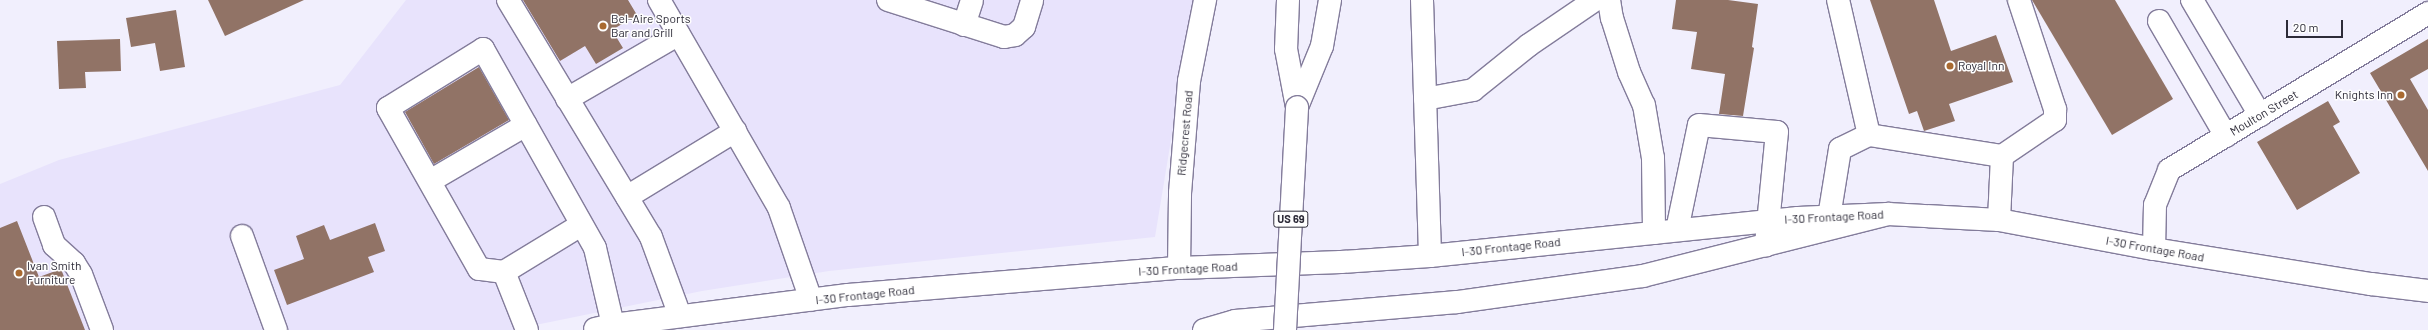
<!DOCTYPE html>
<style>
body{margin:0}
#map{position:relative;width:2428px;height:330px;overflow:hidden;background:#f1effd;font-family:Barlow,sans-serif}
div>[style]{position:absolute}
.built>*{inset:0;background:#e8e3fc}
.building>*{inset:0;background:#917366}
.roads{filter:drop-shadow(1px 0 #837c9b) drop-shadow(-1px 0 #837c9b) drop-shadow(0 1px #837c9b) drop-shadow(0 -1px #837c9b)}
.minor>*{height:22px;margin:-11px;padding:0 11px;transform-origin:11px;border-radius:11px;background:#fff}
.major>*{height:22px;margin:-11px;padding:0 11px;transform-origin:11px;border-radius:11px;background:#fff}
.highway>*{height:22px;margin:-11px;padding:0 11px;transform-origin:11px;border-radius:11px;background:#fff}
.bridges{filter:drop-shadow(1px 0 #837c9b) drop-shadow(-1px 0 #837c9b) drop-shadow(0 1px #837c9b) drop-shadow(0 -1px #837c9b)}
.highway-bridge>*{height:22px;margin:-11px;padding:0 11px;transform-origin:11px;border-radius:11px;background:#fff}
.dots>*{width:11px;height:11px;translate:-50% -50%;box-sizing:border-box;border:2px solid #fefefe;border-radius:50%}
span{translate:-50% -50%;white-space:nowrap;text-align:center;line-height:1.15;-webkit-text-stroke:3px #fefefe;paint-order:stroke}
.shield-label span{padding:1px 3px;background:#fefefe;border:1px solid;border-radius:3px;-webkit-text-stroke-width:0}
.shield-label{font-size:11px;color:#2d2b38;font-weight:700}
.poi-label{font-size:12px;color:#2d2b38}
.left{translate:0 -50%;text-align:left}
.right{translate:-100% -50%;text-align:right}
.street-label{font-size:12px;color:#2d2b38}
.scale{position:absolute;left:2286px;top:20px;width:57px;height:18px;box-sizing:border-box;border:2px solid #2d2b38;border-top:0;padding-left:5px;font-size:12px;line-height:14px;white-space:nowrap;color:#2d2b38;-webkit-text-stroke:3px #fefefe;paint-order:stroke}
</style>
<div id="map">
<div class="built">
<div style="clip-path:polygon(406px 0,1194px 0,1155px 237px,829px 271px,702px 291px,511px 330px,0 330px,0 184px,59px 160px,340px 85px)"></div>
</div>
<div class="building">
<div style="clip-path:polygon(208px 0,304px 0,225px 36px)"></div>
<div style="clip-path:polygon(523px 0,628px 0,637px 15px,612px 30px,623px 48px,596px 64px,585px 46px,560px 61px)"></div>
<div style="clip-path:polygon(1676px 0,1728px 0,1758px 4px,1752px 47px,1754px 48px,1743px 116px,1719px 114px,1725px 74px,1691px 69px,1697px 32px,1672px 29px)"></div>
<div style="clip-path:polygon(1870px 0,1934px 0,1951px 51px,1996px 35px,2013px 82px,1949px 104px,1955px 121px,1924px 131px,1917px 111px,1909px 114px)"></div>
<div style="clip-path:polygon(2032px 0,2115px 0,2173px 99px,2112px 135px)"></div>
<div style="clip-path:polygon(176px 10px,185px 67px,160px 71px,155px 43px,131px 47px,126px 18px)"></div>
<div style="clip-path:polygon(120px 39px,121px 71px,85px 72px,86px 88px,59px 89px,57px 41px)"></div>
<div style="clip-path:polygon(2428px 39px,2428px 69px,2410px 79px,2428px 110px,2428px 171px,2370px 73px)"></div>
<div style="clip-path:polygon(479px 67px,509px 120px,434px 164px,405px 112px)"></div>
<div style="clip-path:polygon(2328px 101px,2340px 122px,2333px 126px,2360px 173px,2297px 210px,2257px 142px)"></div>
<div style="clip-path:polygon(17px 221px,39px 277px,61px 269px,85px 330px,0 330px,0 228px)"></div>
<div style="clip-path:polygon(375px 223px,385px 251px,368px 257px,374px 272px,287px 305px,274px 270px,304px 259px,296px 236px,324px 225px,330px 240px)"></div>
</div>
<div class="roads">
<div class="minor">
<div style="left:508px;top:0;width:277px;rotate:58.9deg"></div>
<div style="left:651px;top:237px;width:84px;rotate:69.8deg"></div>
<div style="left:659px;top:0;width:240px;rotate:60deg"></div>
<div style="left:779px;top:208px;width:97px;rotate:70.8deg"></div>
<div style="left:888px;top:0;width:122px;rotate:17.7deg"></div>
<div style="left:1004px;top:37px;width:11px;rotate:-10deg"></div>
<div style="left:1015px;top:35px;width:12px;rotate:-42deg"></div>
<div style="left:1024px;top:27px;width:28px;rotate:-73deg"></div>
<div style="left:1422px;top:0;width:256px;rotate:88.2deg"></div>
<div style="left:1609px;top:0;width:18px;rotate:81deg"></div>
<div style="left:1612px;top:18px;width:57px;rotate:72.5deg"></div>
<div style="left:1629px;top:72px;width:36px;rotate:66deg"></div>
<div style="left:1644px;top:105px;width:54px;rotate:80.4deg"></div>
<div style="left:1653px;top:158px;width:75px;rotate:89.2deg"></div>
<div style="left:2192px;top:0;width:134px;rotate:59.4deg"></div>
<div style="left:2159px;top:21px;width:133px;rotate:59.8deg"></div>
<div style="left:964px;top:25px;width:26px;rotate:-72deg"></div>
<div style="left:567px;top:99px;width:129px;rotate:-30.1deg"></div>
<div style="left:1425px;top:99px;width:49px;rotate:-10.6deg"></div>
<div style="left:1473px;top:90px;width:72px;rotate:-38.8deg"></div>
<div style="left:1529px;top:45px;width:80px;rotate:-34.3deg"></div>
<div style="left:1869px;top:135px;width:135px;rotate:9deg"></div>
<div style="left:430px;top:181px;width:111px;rotate:-30.3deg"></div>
<div style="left:627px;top:197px;width:127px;rotate:-31.4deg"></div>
<div style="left:44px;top:217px;width:30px;rotate:70deg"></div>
<div style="left:54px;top:245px;width:27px;rotate:42deg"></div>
<div style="left:74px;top:263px;width:13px;rotate:58deg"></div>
<div style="left:81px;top:274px;width:60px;rotate:69.4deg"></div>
<div style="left:1829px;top:217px;width:69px;rotate:-80.8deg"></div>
<div style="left:1840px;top:149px;width:32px;rotate:-26deg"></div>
<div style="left:1869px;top:135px;width:139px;rotate:-102.9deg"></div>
<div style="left:1999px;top:220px;width:64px;rotate:-87.3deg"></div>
<div style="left:2002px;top:156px;width:64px;rotate:-34.2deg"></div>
<div style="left:2055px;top:120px;width:11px;rotate:-90deg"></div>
<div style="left:2055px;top:109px;width:115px;rotate:-108.3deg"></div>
<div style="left:1677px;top:230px;width:107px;rotate:-78.2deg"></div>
<div style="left:1699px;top:125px;width:78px;rotate:5.1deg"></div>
<div style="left:1777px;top:132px;width:114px;rotate:95.6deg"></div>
<div style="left:242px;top:236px;width:100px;rotate:70.1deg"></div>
<div style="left:2154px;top:249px;width:44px;rotate:-88.7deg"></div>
<div style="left:2155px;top:205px;width:38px;rotate:-68deg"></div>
<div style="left:2169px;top:170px;width:303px;rotate:-31.2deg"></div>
<div style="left:1179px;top:268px;width:75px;rotate:-89.2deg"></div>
<div style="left:1180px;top:193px;width:112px;rotate:-85.4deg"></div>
<div style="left:1189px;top:81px;width:83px;rotate:-78.8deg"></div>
<div style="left:504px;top:272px;width:90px;rotate:-31.4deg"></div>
<div style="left:527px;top:330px;width:62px;rotate:-111.6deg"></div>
<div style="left:504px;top:272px;width:25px;rotate:-173deg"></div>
<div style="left:479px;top:269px;width:185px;rotate:-119.5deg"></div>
<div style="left:388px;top:108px;width:112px;rotate:-31.8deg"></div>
<div style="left:483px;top:49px;width:228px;rotate:60.6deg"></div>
<div style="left:595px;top:248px;width:79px;rotate:76.8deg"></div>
</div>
<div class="major">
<div style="left:595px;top:329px;width:18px;rotate:-13deg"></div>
<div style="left:613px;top:325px;width:237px;rotate:-7.3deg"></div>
<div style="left:848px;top:295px;width:332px;rotate:-4.7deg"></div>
<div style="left:1179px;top:268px;width:162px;rotate:-2.1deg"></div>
<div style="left:1341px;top:262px;width:89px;rotate:-3.9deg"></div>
<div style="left:1430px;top:256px;width:370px;rotate:-5.9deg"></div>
<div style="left:1798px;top:218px;width:90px;rotate:-2.5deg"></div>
<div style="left:1888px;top:214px;width:111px;rotate:3.1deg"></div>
<div style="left:1999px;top:220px;width:158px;rotate:10.6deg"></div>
<div style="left:2154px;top:249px;width:220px;rotate:9.2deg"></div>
<div style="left:2371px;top:284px;width:57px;rotate:7deg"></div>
</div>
<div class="highway">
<div style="left:1288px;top:0;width:49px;rotate:92.3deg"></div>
<div style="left:1286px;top:49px;width:59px;rotate:79.3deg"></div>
<div style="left:1297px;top:107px;width:66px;rotate:-67.7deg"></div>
<div style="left:1322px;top:46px;width:47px;rotate:-80.1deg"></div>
<div style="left:598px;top:330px;width:16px;rotate:-18deg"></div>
<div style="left:1204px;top:330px;width:32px;rotate:-16deg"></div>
<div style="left:1235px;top:321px;width:223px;rotate:-4.9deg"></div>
<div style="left:1457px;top:302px;width:188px;rotate:-8deg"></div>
<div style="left:1643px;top:276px;width:253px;rotate:-14.2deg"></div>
</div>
</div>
<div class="bridges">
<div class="highway-bridge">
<div style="left:1285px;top:330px;width:223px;rotate:-86.9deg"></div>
</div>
</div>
<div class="dots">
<div style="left:603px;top:26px;background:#a96a31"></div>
<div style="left:1950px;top:66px;background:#a96a31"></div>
<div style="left:2401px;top:95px;background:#a96a31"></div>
<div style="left:19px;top:273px;background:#a96a31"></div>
</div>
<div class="shield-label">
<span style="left:1291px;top:219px">US 69</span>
</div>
<div class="poi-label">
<span class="left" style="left:611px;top:26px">Bel-Aire Sports<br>Bar and Grill</span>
<span class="left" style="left:1958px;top:66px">Royal Inn</span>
<span class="right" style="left:2393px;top:95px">Knights Inn</span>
<span class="left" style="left:27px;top:273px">Ivan Smith<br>Furniture</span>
</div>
<div class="street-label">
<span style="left:2264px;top:113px;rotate:-31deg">Moulton Street</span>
<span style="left:1185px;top:133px;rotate:-85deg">Ridgecrest Road</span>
<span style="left:1834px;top:217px;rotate:-3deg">I-30 Frontage Road</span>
<span style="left:1511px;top:247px;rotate:-6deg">I-30 Frontage Road</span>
<span style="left:2155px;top:249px;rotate:10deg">I-30 Frontage Road</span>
<span style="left:1188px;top:269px;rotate:-3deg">I-30 Frontage Road</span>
<span style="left:865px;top:295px;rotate:-6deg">I-30 Frontage Road</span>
</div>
<div class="scale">20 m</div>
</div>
